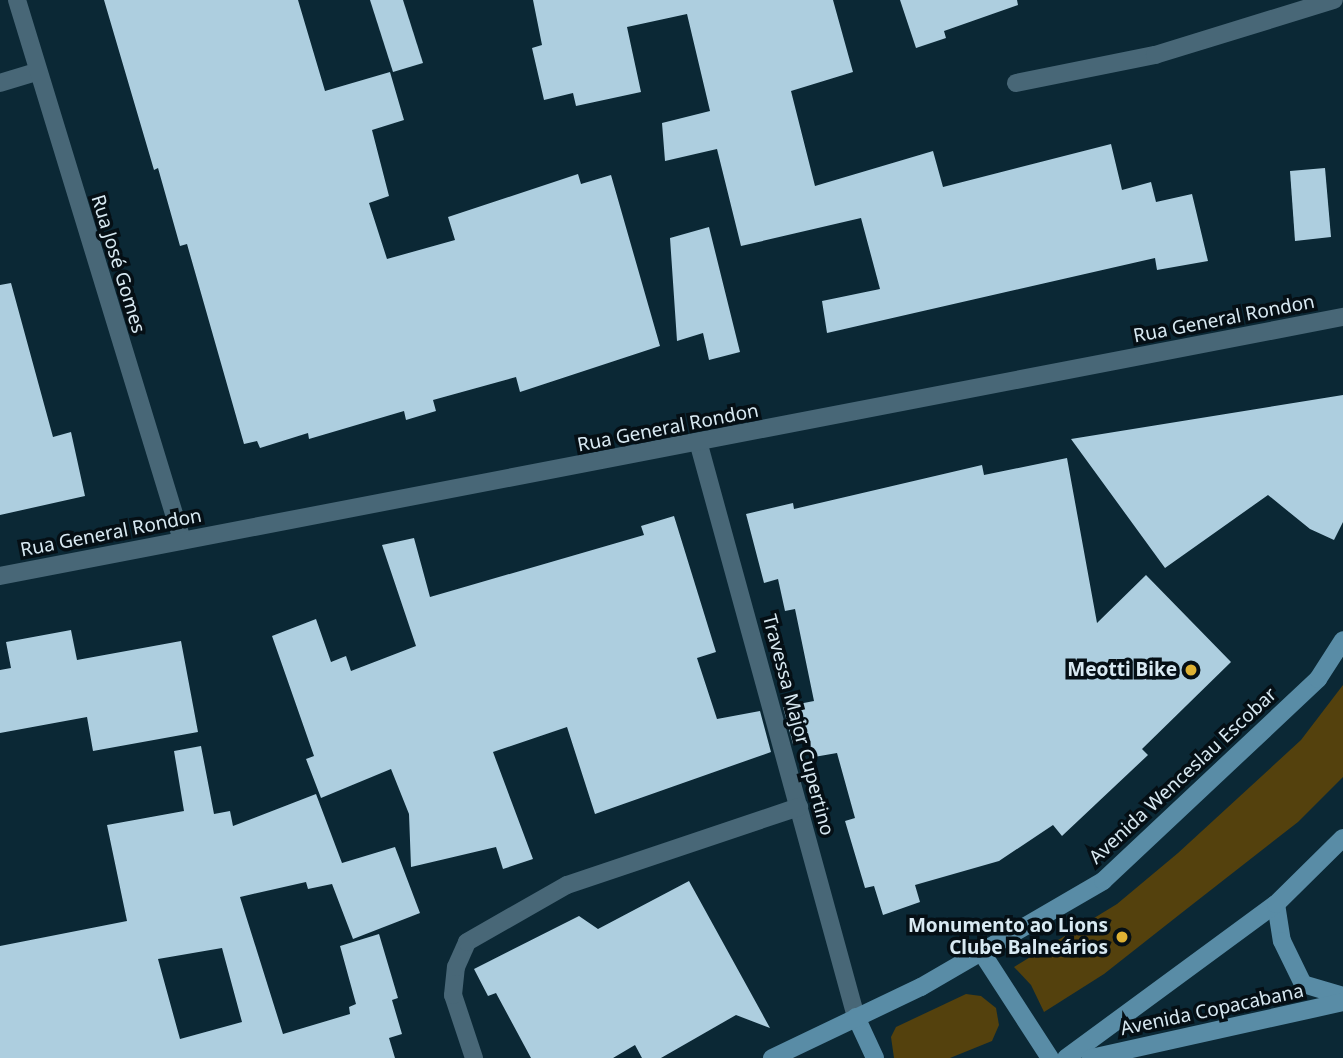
<!DOCTYPE html>
<meta charset="utf-8">
<style>
body{margin:0}
#map{position:relative;width:1343px;height:1058px;overflow:hidden;background:#0b2835;font-family:"Noto Sans",sans-serif}
div>[style]{position:absolute}
.green>*{inset:0;background:#54410d}
.building>*{inset:0;background:#adcedf}
.lane>*{height:18px;margin:-9px;padding:0 9px;transform-origin:9px;border-radius:9px;background:#486777}
.street>*{height:18px;margin:-9px;padding:0 9px;transform-origin:9px;border-radius:9px;background:#486777}
.secondary>*{height:18px;margin:-9px;padding:0 9px;transform-origin:9px;border-radius:9px;background:#598ca6}
.dots>*{width:19px;height:19px;translate:-50% -50%;box-sizing:border-box;border:4px solid #050f15;border-radius:50%}
span{translate:-50% -50%;white-space:nowrap;text-align:center;line-height:1.15;-webkit-text-stroke:7px #050f15;paint-order:stroke}
.street-label{font-size:19px;color:#d8e9f2}
.poi-label{font-size:19px;color:#d8e9f2;font-weight:700}
.right{translate:-100% -50%;text-align:right}
</style>
<div id="map">
<div class="green">
<div style="clip-path:polygon(1343px 685px,1343px 777px,1298px 822px,1184px 911px,1104px 974px,1044px 1012px,1031px 985px,1014px 967px,1117px 904px,1178px 853px,1301px 740px)"></div>
<div style="clip-path:polygon(966px 994px,981px 996px,996px 1008px,999px 1025px,992px 1041px,950px 1058px,894px 1058px,891px 1037px,896px 1027px)"></div>
</div>
<div class="building">
<div style="clip-path:polygon(104px 0,298px 0,325px 91px,390px 72px,404px 120px,372px 130px,389px 196px,369px 203px,387px 259px,455px 240px,448px 217px,578px 174px,581px 184px,611px 175px,660px 346px,520px 392px,516px 377px,433px 400px,436px 411px,406px 420px,404px 411px,309px 439px,308px 433px,260px 448px,257px 441px,244px 444px,187px 244px,180px 246px,158px 168px,154px 170px)"></div>
<div style="clip-path:polygon(370px 0,403px 0,423px 63px,393px 72px)"></div>
<div style="clip-path:polygon(533px 0,833px 0,853px 72px,791px 91px,815px 186px,933px 151px,943px 187px,1111px 144px,1122px 190px,1151px 182px,1156px 202px,1192px 194px,1208px 261px,1157px 270px,1155px 258px,827px 333px,822px 301px,880px 289px,861px 218px,741px 246px,717px 149px,665px 161px,662px 123px,710px 111px,687px 14px,627px 27px,641px 92px,576px 106px,573px 93px,544px 100px,532px 48px,542px 45px)"></div>
<div style="clip-path:polygon(900px 0,1017px 0,1018px 5px,944px 31px,946px 38px,916px 48px)"></div>
<div style="clip-path:polygon(1325px 168px,1331px 237px,1295px 241px,1290px 171px)"></div>
<div style="clip-path:polygon(709px 227px,740px 352px,709px 360px,703px 333px,677px 341px,670px 238px)"></div>
<div style="clip-path:polygon(11px 283px,53px 437px,71px 432px,85px 496px,0 515px,0 285px)"></div>
<div style="clip-path:polygon(1343px 395px,1343px 522px,1334px 540px,1310px 529px,1268px 495px,1165px 568px,1071px 439px)"></div>
<div style="clip-path:polygon(1067px 458px,1097px 623px,1146px 575px,1231px 662px,1142px 749px,1148px 755px,1062px 836px,1053px 825px,999px 861px,915px 885px,920px 902px,883px 915px,874px 886px,865px 888px,845px 821px,855px 818px,837px 753px,814px 757px,808px 739px,793px 744px,783px 707px,814px 701px,795px 609px,785px 611px,778px 579px,764px 583px,746px 514px,793px 503px,794px 509px,982px 465px,984px 475px)"></div>
<div style="clip-path:polygon(674px 516px,716px 652px,697px 658px,717px 719px,760px 711px,771px 752px,595px 814px,567px 727px,493px 752px,533px 859px,503px 869px,496px 847px,411px 867px,409px 814px,391px 769px,321px 798px,306px 759px,314px 756px,272px 636px,316px 619px,331px 662px,346px 656px,351px 671px,416px 646px,382px 545px,414px 538px,430px 597px,644px 535px,641px 526px)"></div>
<div style="clip-path:polygon(71px 630px,77px 660px,181px 641px,198px 732px,93px 751px,87px 717px,0 733px,0 670px,11px 668px,6px 642px)"></div>
<div style="clip-path:polygon(evenodd,201px 746px,214px 814px,230px 811px,233px 826px,316px 794px,342px 863px,395px 847px,420px 913px,353px 939px,332px 884px,308px 889px,306px 882px,240px 897px,283px 1034px,350px 1014px,349px 1007px,356px 1004px,340px 946px,379px 934px,398px 998px,392px 1000px,402px 1034px,389px 1038px,395px 1058px,0 1058px,0 946px,127px 921px,107px 825px,184px 811px,174px 751px,201px 746px,222px 948px,242px 1022px,180px 1039px,158px 959px,222px 948px)"></div>
<div style="clip-path:polygon(689px 881px,770px 1028px,736px 1015px,661px 1058px,642px 1058px,635px 1045px,613px 1058px,531px 1058px,496px 993px,488px 996px,474px 969px,579px 916px,598px 929px)"></div>
</div>
<div class="lane">
<div style="left:0;top:83px;width:39px;rotate:-17deg"></div>
<div style="left:1016px;top:83px;width:142px;rotate:-11.4deg"></div>
<div style="left:1155px;top:55px;width:187px;rotate:-17.1deg"></div>
<div style="left:699px;top:445px;width:593px;rotate:74.65deg"></div>
<div style="left:474px;top:1058px;width:66px;rotate:-108.4deg"></div>
<div style="left:453px;top:995px;width:28px;rotate:-84deg"></div>
<div style="left:456px;top:967px;width:27px;rotate:-66deg"></div>
<div style="left:467px;top:942px;width:115px;rotate:-29.7deg"></div>
<div style="left:567px;top:885px;width:245px;rotate:-18.6deg"></div>
</div>
<div class="street">
<div style="left:17px;top:0;width:565px;rotate:73.01deg"></div>
<div style="left:0;top:576px;width:1368px;rotate:-10.92deg"></div>
</div>
<div class="secondary">
<div style="left:1276px;top:904px;width:37px;rotate:81deg"></div>
<div style="left:1282px;top:941px;width:48px;rotate:64deg"></div>
<div style="left:1303px;top:984px;width:42px;rotate:16.7deg"></div>
<div style="left:982px;top:953px;width:125px;rotate:57.1deg"></div>
<div style="left:856px;top:1017px;width:45px;rotate:65.1deg"></div>
<div style="left:772px;top:1058px;width:165px;rotate:-25.5deg"></div>
<div style="left:921px;top:987px;width:211px;rotate:-30.2deg"></div>
<div style="left:1103px;top:881px;width:295px;rotate:-43.2deg"></div>
<div style="left:1318px;top:679px;width:46px;rotate:-57.3deg"></div>
<div style="left:1066px;top:1058px;width:260px;rotate:-36.3deg"></div>
<div style="left:1276px;top:904px;width:94px;rotate:-44.6deg"></div>
<div style="left:1091px;top:1058px;width:258px;rotate:-12.5deg"></div>
</div>
<div class="dots">
<div style="left:1191px;top:670px;background:#deb133"></div>
<div style="left:1122px;top:937px;background:#deb133"></div>
</div>
<div class="street-label">
<span style="left:118px;top:264px;rotate:73deg">Rua José Gomes</span>
<span style="left:1224px;top:319px;rotate:-11deg">Rua General Rondon</span>
<span style="left:668px;top:428px;rotate:-11deg">Rua General Rondon</span>
<span style="left:111px;top:533px;rotate:-11deg">Rua General Rondon</span>
<span style="left:798px;top:725px;rotate:75deg">Travessa Major Cupertino</span>
<span style="left:1183px;top:776px;rotate:-43deg">Avenida Wenceslau Escobar</span>
<span style="left:1212px;top:1010px;rotate:-12deg">Avenida Copacabana</span>
</div>
<div class="poi-label">
<span class="right" style="left:1177px;top:670px">Meotti Bike</span>
<span class="right" style="left:1108px;top:937px">Monumento ao Lions<br>Clube Balneários</span>
</div>
</div>
